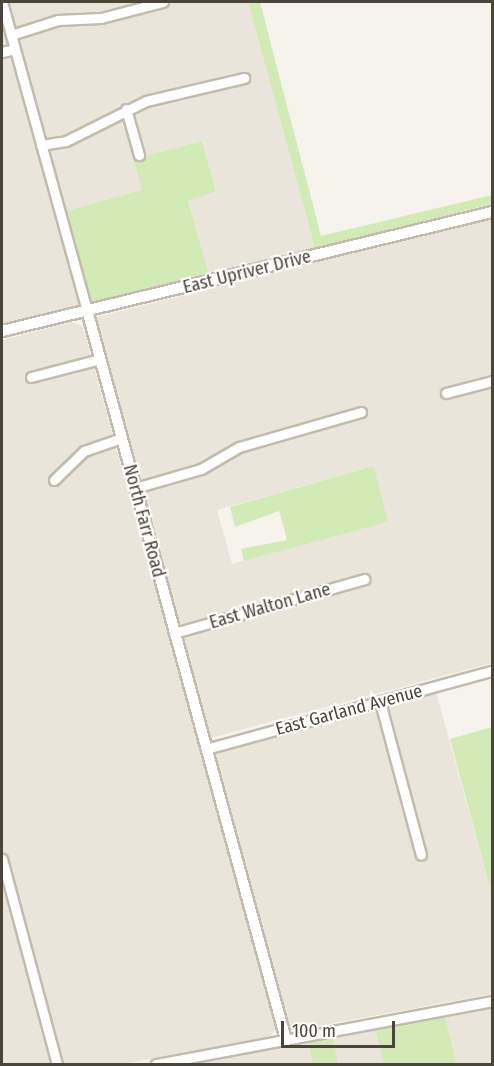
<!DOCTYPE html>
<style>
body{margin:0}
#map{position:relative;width:494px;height:1066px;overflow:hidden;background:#f6f3ec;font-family:"Fira Sans Condensed",sans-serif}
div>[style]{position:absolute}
.residential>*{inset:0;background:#eae5da}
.green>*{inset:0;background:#d2eab5}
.roads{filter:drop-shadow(2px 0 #c2bbae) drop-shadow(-2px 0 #c2bbae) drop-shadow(0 2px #c2bbae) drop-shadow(0 -2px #c2bbae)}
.minor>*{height:9px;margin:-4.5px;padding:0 4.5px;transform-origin:4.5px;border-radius:4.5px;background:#fff}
.tertiary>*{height:10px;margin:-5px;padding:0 5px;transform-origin:5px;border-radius:5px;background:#fff}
span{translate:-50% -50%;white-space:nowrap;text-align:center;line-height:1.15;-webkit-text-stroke:4.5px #fff;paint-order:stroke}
.street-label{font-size:18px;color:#4b4439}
.frame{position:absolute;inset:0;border:3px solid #4b4439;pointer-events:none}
.scale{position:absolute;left:281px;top:1021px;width:114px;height:27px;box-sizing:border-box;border:3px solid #4b4439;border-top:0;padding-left:8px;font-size:18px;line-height:21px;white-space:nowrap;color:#4b4439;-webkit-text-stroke:4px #fff;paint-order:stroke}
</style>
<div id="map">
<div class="residential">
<div style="clip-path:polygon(2px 2px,248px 2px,315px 248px,209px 274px,188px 199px,216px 192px,202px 141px,133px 159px,142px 190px,89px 304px,2px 325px)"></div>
<div style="clip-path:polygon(evenodd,492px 218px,492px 663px,210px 738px,95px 322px,97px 317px,492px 218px,374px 466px,388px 522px,232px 564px,217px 510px,374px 466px)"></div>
<div style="clip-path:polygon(72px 322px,83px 327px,276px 1028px,270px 1037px,122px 1064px,60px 1064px,2px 848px,2px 340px)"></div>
<div style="clip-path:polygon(436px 692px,492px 895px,492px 994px,291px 1031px,215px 754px)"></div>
<div style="clip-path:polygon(2px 881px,51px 1064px,2px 1064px)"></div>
<div style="clip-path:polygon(492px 1005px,492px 1064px,457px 1064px,444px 1013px)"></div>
<div style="clip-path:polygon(374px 1026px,384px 1064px,338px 1064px,333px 1035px)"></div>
<div style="clip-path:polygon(307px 1039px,313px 1064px,176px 1064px)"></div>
</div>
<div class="green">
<div style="clip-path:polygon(248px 2px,260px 2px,321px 236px,492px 195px,492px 204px,315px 248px)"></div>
<div style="clip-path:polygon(202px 141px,216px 192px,188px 200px,209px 274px,89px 304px,64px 212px,142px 190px,133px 159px)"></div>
<div style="clip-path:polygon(374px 466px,388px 522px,244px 561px,241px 549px,287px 540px,279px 511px,235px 527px,230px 507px)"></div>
<div style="clip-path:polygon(492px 727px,492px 895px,450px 739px)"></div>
<div style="clip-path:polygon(444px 1013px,457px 1064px,384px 1064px,374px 1026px)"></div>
<div style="clip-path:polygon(333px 1035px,338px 1064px,313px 1064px,307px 1039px)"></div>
</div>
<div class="roads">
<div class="minor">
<div style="left:2px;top:2px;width:320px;rotate:74.6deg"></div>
<div style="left:11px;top:35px;width:49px;rotate:-17.7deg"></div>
<div style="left:58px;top:20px;width:43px;rotate:-2.7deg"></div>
<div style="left:101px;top:18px;width:64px;rotate:-14.5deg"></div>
<div style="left:2px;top:52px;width:13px;rotate:-13deg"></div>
<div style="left:126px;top:109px;width:48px;rotate:74.2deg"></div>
<div style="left:41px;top:145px;width:25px;rotate:-9deg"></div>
<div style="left:66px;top:141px;width:89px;rotate:-26.6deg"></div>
<div style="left:146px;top:101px;width:101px;rotate:-13.2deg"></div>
<div style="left:31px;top:377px;width:71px;rotate:-14.6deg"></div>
<div style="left:446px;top:393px;width:48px;rotate:-14.6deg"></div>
<div style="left:54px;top:480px;width:42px;rotate:-44deg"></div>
<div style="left:84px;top:451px;width:39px;rotate:-19deg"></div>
<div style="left:135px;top:488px;width:69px;rotate:-16.1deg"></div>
<div style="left:201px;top:469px;width:44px;rotate:-30.1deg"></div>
<div style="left:239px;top:447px;width:127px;rotate:-16deg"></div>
<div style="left:174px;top:633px;width:198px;rotate:-15.8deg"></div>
<div style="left:380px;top:702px;width:158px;rotate:75deg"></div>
<div style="left:206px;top:749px;width:296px;rotate:-15.3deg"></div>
<div style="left:2px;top:859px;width:212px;rotate:75deg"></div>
<div style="left:156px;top:1064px;width:342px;rotate:-10.6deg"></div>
</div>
<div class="tertiary">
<div style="left:87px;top:310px;width:757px;rotate:74.75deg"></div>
<div style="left:2px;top:331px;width:504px;rotate:-13.65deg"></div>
</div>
</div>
<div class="street-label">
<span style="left:247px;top:272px;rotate:-14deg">East Upriver Drive</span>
<span style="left:144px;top:521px;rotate:75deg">North Farr Road</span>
<span style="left:270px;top:606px;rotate:-16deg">East Walton Lane</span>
<span style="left:349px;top:710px;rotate:-15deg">East Garland Avenue</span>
</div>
<div class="frame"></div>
<div class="scale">100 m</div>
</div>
